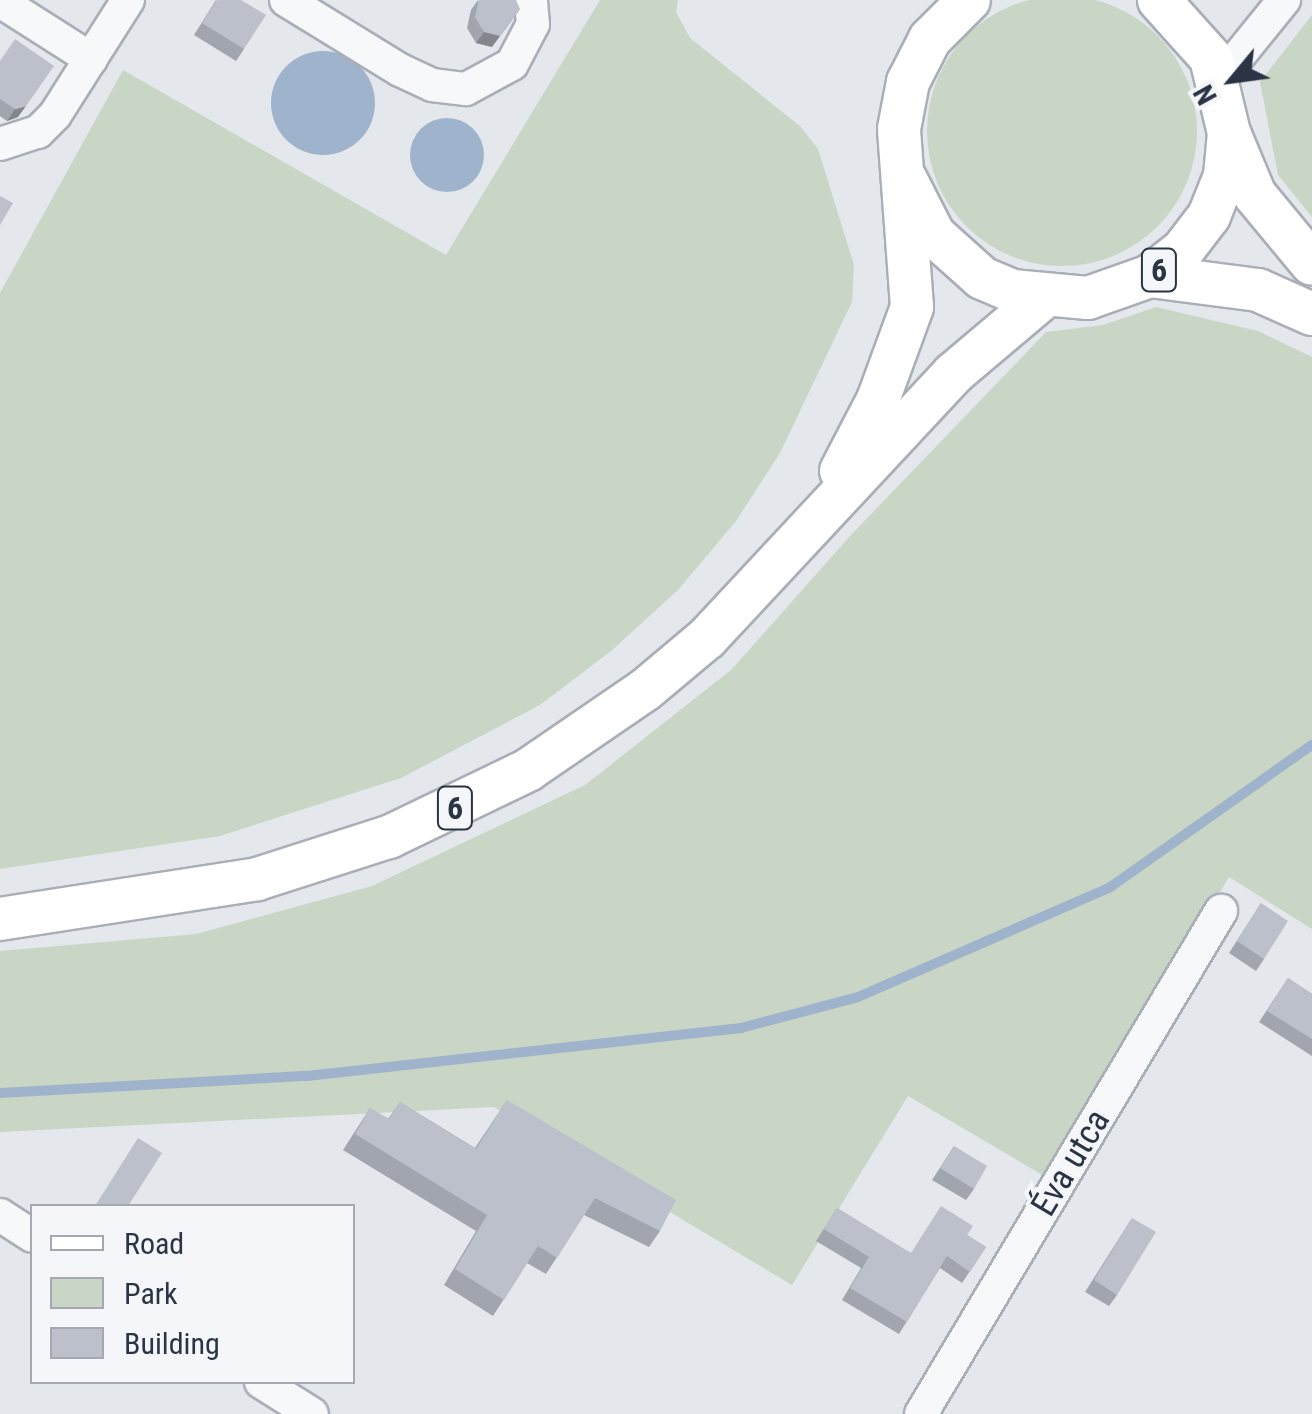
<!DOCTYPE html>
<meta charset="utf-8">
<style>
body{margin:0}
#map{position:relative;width:1312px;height:1414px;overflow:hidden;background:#e4e7ec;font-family:"Roboto Condensed",sans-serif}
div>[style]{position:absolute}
.green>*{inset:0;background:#c9d6c5}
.round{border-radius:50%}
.water>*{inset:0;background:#9fb4cc}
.stream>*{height:10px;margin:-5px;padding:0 5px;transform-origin:5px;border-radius:5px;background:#9fb4cc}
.roads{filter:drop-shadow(2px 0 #a9aeb7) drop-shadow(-2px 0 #a9aeb7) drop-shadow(0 2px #a9aeb7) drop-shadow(0 -2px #a9aeb7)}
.minor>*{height:32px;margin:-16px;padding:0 16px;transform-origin:16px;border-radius:16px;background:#f7f8fa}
.major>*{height:42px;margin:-21px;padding:0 21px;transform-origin:21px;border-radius:21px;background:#fff}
.wall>*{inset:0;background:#a1a5ae}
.shaded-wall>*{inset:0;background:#83868d}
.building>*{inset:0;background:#bbc0ca}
span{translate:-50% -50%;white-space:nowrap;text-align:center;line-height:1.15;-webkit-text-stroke:8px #f4f6f9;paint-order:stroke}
.shield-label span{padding:2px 8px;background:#f4f6f9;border:2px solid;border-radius:8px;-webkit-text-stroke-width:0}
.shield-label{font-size:32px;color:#2b3445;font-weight:700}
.street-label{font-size:35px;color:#2b3445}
.legend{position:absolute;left:30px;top:1204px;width:325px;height:180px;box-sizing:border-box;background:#f4f6f9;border:2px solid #a4a8b1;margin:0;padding:12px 18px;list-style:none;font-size:30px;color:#2b3445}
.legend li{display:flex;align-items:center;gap:20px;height:50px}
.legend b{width:50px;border:2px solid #a4a8b1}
.north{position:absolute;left:1182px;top:30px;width:100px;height:100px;-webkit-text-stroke:8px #f4f6f9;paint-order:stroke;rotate:241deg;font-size:28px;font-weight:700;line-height:40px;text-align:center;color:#2b3445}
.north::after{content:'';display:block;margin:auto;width:35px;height:45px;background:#2b3445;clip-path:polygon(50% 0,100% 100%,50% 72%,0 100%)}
</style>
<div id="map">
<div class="green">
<div class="round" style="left:927px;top:-4px;width:270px;height:270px"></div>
<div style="clip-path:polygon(600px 0,678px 0,676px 12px,690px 38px,801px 127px,818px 149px,854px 265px,852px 302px,780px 453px,736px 521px,678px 590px,611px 651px,540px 705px,401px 778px,220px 836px,0 869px,0 293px,123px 70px,446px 255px)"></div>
<div style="clip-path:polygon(1312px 15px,1312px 217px,1278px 175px,1260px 82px)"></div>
<div style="clip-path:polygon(1156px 307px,1258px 331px,1312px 357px,1312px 929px,1229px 877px,1046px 1177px,908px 1096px,792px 1285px,494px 1107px,0 1132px,0 951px,196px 934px,372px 886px,585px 785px,731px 670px,851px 535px,1046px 332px,1103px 325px)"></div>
</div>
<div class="water">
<div class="round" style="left:271px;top:51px;width:104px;height:104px"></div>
<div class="round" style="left:410px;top:118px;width:74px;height:74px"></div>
</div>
<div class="stream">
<div style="left:0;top:1093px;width:307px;rotate:-3.2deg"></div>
<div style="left:307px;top:1076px;width:437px;rotate:-6.3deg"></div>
<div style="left:741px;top:1028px;width:121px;rotate:-14.8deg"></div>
<div style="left:858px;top:997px;width:274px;rotate:-23.5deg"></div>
<div style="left:1109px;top:888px;width:248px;rotate:-35.2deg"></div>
</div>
<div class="roads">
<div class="minor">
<div style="left:286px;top:0;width:134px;rotate:31.6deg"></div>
<div style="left:400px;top:70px;width:35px;rotate:25deg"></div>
<div style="left:432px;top:85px;width:34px;rotate:7deg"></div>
<div style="left:466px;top:89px;width:52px;rotate:-28.5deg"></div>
<div style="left:512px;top:64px;width:45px;rotate:-62.3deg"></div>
<div style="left:533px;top:24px;width:24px;rotate:-95deg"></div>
<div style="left:0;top:1px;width:108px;rotate:32.5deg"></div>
<div style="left:1220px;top:79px;width:102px;rotate:-51deg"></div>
<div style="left:0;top:144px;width:40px;rotate:-18deg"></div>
<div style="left:38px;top:132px;width:24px;rotate:-45deg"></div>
<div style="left:55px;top:115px;width:136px;rotate:-57.6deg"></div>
<div style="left:0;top:1215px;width:38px;rotate:33deg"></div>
<div style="left:261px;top:1382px;width:60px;rotate:32.1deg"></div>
<div style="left:921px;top:1414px;width:586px;rotate:-59.19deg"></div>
</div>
<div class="major">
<div style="left:1230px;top:135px;width:65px;rotate:67.4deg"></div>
<div style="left:1255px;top:195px;width:89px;rotate:50.4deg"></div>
<div style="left:905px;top:178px;width:64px;rotate:63deg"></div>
<div style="left:934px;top:235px;width:64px;rotate:41.9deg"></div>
<div style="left:982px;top:278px;width:33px;rotate:23deg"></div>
<div style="left:1012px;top:291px;width:76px;rotate:5.3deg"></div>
<div style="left:1088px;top:298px;width:66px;rotate:-19.5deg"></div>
<div style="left:1150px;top:276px;width:42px;rotate:-38.2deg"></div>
<div style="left:1183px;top:250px;width:43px;rotate:-52.6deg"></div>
<div style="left:1209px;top:216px;width:43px;rotate:-68.2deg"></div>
<div style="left:1225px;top:176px;width:43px;rotate:-84.7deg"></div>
<div style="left:1229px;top:133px;width:77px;rotate:-103.5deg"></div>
<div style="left:1211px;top:58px;width:78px;rotate:-131.9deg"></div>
<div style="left:1150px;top:276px;width:109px;rotate:7.4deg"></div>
<div style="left:1258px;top:290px;width:59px;rotate:24deg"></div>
<div style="left:841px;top:471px;width:80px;rotate:-62.5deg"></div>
<div style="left:878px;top:400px;width:99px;rotate:-69.9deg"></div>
<div style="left:912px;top:307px;width:178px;rotate:-94.2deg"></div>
<div style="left:899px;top:129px;width:48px;rotate:-79.2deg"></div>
<div style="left:908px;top:82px;width:48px;rotate:-62.9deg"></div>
<div style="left:930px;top:39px;width:55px;rotate:-45deg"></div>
<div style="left:0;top:919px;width:260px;rotate:-8.8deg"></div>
<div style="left:257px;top:879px;width:139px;rotate:-17.7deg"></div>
<div style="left:389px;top:837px;width:154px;rotate:-25.7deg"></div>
<div style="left:528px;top:770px;width:142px;rotate:-34.4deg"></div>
<div style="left:645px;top:690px;width:81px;rotate:-40deg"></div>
<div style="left:707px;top:638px;width:361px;rotate:-47deg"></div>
<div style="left:953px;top:374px;width:118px;rotate:-40.2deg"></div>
</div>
</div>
<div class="wall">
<div style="clip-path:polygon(216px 0,244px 49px,236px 61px,194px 35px)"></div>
<div style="clip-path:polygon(478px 0,492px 47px,476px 43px,467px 28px,471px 10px)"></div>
<div style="clip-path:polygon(0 61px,18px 117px,7px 121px,0 116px)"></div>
<div style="clip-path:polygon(1261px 903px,1264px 959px,1256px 971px,1229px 953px)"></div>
<div style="clip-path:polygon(1288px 978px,1312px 994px,1312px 1056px,1259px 1022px)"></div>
<div style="clip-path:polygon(507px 1100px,660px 1231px,649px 1247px,584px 1215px,546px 1274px,527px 1263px,493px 1316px,444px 1285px,476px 1231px,343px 1150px,370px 1108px,388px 1119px,400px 1102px,475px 1148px)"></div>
<div style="clip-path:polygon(954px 1146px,974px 1189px,966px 1200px,932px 1180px)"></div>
<div style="clip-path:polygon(837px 1208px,910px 1253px,967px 1235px,986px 1247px,962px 1283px,940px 1268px,899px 1334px,842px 1300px,861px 1268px,816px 1241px)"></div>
<div style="clip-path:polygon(1132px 1218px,1117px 1295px,1109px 1306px,1085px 1292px)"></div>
</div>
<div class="shaded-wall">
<div style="clip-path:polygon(520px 9px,492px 47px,476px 43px,484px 32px)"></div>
<div style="clip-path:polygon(26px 106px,18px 117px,7px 121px,15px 109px)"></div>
</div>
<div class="building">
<div style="clip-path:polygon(217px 0,241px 0,266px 15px,244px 49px,202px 23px)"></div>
<div style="clip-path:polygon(479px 0,516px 0,520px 9px,500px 36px,484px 32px,475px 17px)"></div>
<div style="clip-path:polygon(15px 39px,54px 66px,26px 106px,15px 109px,0 99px,0 61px)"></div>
<div style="clip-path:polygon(0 196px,13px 203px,0 225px)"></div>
<div style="clip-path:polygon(1261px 903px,1288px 921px,1264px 959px,1237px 941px)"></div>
<div style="clip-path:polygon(1288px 978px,1312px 994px,1312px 1039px,1267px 1011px)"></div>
<div style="clip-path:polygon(507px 1100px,676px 1200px,660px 1231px,595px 1198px,557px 1258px,538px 1246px,504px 1300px,455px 1269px,487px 1215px,355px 1134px,370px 1108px,389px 1119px,400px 1102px,476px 1149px)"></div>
<div style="clip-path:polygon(138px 1138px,162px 1153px,128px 1206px,95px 1206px)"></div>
<div style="clip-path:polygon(954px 1146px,987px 1166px,974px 1189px,940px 1168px)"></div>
<div style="clip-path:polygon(941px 1206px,973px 1226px,967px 1235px,986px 1247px,970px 1272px,947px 1256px,907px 1322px,850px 1288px,869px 1257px,824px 1229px,837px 1208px,911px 1253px)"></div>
<div style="clip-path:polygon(1132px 1218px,1156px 1232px,1117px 1295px,1094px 1280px)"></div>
</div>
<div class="shield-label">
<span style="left:1159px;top:270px">6</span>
<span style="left:455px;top:808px">6</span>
</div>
<div class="street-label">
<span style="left:1071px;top:1163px;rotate:-59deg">Éva utca</span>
</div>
<ul class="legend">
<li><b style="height:12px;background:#fff"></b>Road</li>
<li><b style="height:28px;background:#c9d6c5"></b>Park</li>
<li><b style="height:28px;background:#bbc0ca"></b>Building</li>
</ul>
<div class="north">N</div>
</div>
